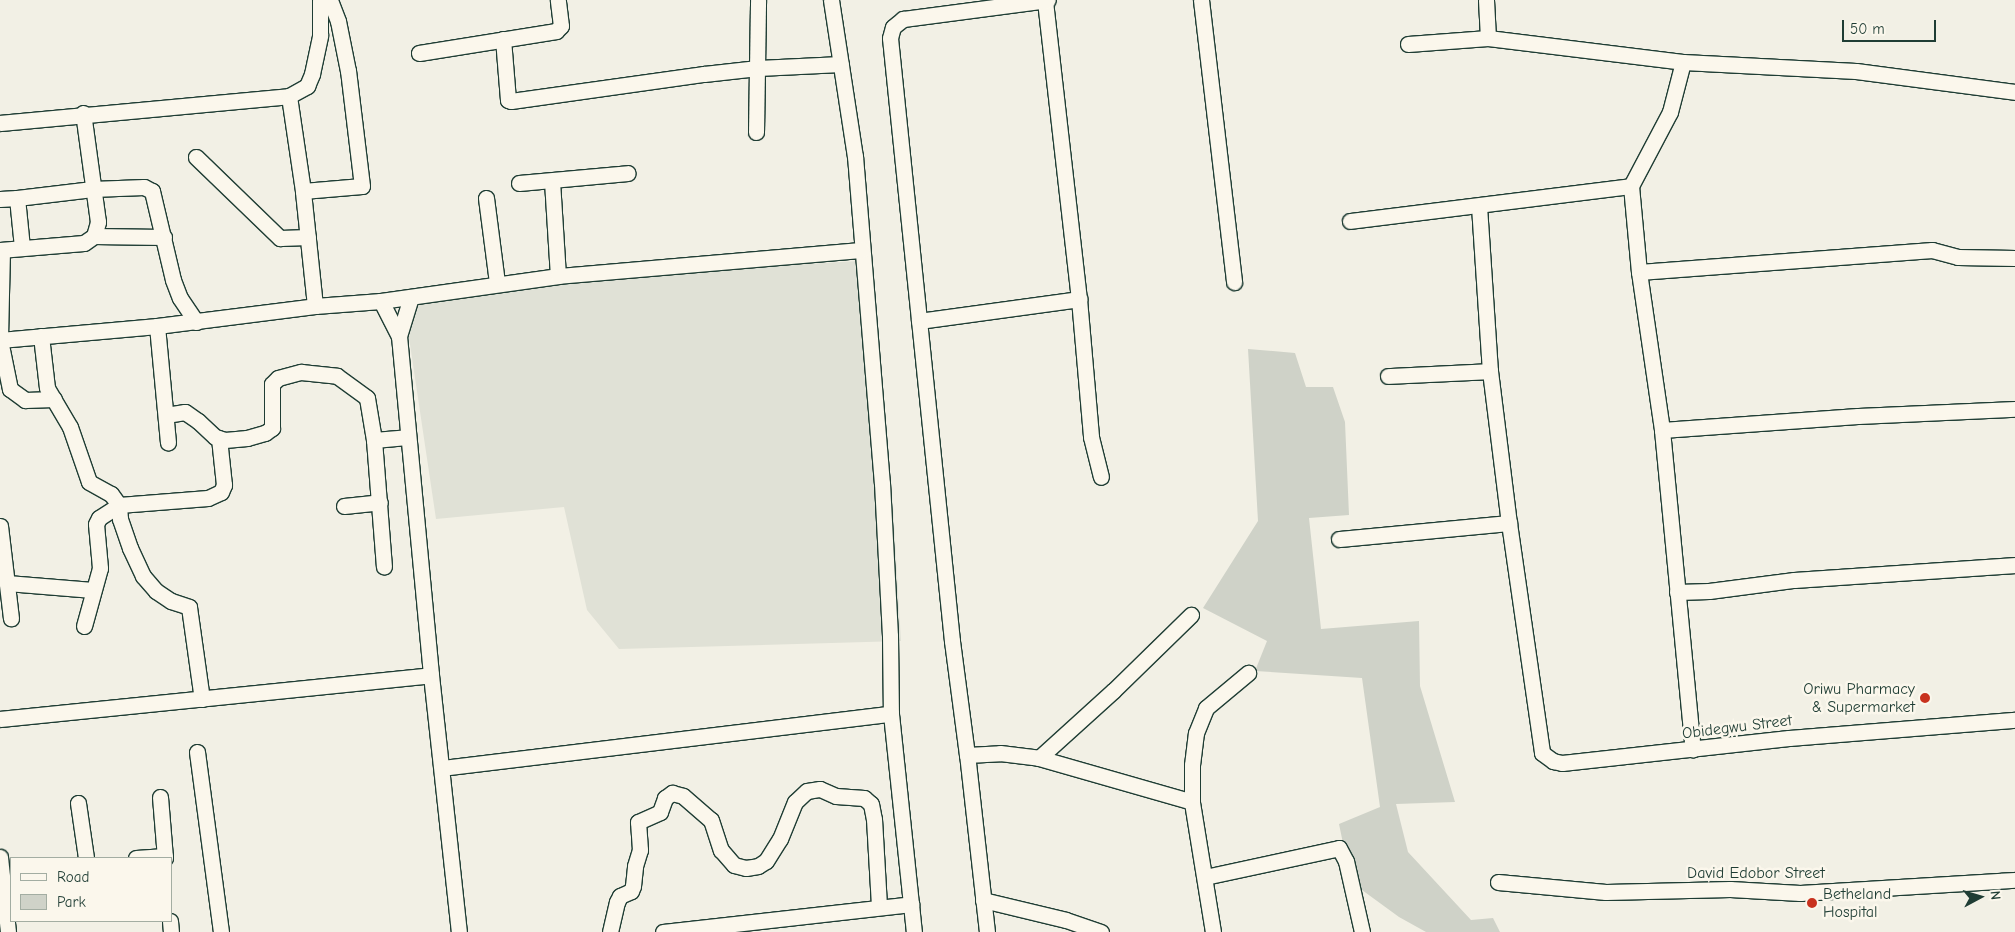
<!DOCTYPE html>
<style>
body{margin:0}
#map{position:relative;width:2015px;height:932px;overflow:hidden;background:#f2f0e5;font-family:"Comic Neue",sans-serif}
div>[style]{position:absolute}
.built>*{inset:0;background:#e0e1d6}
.green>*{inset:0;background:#cfd2c8}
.roads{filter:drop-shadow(1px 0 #1f3d34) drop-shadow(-1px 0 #1f3d34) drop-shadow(0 1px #1f3d34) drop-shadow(0 -1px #1f3d34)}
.minor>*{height:15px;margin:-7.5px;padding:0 7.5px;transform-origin:7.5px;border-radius:7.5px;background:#fbf7ec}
.dots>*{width:14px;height:14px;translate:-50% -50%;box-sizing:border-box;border:2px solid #fbf7ec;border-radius:50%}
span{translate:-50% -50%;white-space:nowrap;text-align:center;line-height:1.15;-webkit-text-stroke:5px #fbf7ec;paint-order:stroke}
.poi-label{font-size:16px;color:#1f3d34}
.right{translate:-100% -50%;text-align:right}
.left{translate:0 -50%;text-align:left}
.street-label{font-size:16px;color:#1f3d34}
.legend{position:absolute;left:10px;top:857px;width:162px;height:65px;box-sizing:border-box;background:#fbf7ec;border:1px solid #a3ada2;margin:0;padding:6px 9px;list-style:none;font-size:15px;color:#1f3d34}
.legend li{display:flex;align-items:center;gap:10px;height:25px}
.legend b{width:25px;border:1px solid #a3ada2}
.north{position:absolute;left:1955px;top:872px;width:50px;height:50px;-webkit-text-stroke:4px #fbf7ec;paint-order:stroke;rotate:84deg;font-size:14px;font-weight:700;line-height:20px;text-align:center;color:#1f3d34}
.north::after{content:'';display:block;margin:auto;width:18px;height:22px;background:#1f3d34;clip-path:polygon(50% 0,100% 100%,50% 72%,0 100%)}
.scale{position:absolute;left:1842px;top:20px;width:94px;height:22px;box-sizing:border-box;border:2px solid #1f3d34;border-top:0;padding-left:6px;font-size:15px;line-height:18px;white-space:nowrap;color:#1f3d34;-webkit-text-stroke:4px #fbf7ec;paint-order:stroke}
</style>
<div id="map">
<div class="built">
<div style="clip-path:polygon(859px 261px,870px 279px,893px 506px,901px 641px,619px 649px,587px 610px,564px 507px,436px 519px,408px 331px,417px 306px,442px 296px,652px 273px)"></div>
</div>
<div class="green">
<div style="clip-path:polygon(1248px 349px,1295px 353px,1306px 387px,1333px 387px,1345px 422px,1349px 515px,1309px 518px,1321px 629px,1419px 621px,1420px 686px,1455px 802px,1396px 804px,1408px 852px,1471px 920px,1493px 918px,1500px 932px,1426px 932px,1399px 917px,1351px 882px,1339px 824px,1380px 807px,1362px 678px,1255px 671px,1267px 641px,1203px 608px,1258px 521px)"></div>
</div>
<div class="roads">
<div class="minor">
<div style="left:831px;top:0;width:158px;rotate:81.3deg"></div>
<div style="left:855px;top:156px;width:328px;rotate:85.3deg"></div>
<div style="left:882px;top:483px;width:153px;rotate:87deg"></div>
<div style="left:890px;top:636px;width:78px;rotate:89.3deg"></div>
<div style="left:891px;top:714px;width:219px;rotate:84deg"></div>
<div style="left:1201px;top:0;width:284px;rotate:83.3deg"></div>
<div style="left:1486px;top:0;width:38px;rotate:87deg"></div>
<div style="left:1045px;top:1px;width:300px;rotate:83.5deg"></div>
<div style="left:1079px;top:299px;width:139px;rotate:85deg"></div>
<div style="left:1091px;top:437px;width:41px;rotate:76deg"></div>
<div style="left:503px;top:39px;width:61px;rotate:85.3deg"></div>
<div style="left:508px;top:100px;width:3px;rotate:18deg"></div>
<div style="left:511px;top:101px;width:195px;rotate:-8deg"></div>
<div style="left:704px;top:74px;width:54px;rotate:-6.3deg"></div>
<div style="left:758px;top:68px;width:83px;rotate:-2.8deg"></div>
<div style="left:1408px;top:44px;width:80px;rotate:-4.3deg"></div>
<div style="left:1488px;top:38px;width:196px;rotate:7deg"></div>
<div style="left:1683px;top:62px;width:173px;rotate:3deg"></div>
<div style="left:1856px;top:71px;width:160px;rotate:7.5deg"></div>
<div style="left:419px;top:53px;width:139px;rotate:-9.1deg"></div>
<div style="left:556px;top:31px;width:7px;rotate:-45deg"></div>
<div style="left:561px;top:26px;width:26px;rotate:-97deg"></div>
<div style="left:1683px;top:62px;width:52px;rotate:104.6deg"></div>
<div style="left:1670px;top:112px;width:84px;rotate:117.8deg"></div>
<div style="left:1631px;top:186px;width:86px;rotate:84.7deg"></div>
<div style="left:1639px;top:272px;width:160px;rotate:81.7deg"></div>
<div style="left:1662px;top:430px;width:321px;rotate:84.5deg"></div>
<div style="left:0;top:123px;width:290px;rotate:-5.3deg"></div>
<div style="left:756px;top:132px;width:132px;rotate:-89.1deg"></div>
<div style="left:196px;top:157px;width:117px;rotate:44deg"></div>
<div style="left:280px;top:238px;width:28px;rotate:-2deg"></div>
<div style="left:552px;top:181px;width:95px;rotate:86.4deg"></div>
<div style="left:519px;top:183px;width:109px;rotate:-5.2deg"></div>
<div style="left:303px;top:191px;width:59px;rotate:-4.8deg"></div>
<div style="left:362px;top:186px;width:116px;rotate:-96.9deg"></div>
<div style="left:348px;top:71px;width:51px;rotate:-101.3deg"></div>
<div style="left:338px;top:21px;width:22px;rotate:-111deg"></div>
<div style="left:17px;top:198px;width:76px;rotate:-6.8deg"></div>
<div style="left:92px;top:189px;width:52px;rotate:-2.2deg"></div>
<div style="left:144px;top:187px;width:9px;rotate:27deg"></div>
<div style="left:152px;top:191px;width:91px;rotate:76.7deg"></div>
<div style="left:173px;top:280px;width:19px;rotate:69deg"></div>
<div style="left:180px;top:298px;width:29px;rotate:56deg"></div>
<div style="left:486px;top:198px;width:86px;rotate:82.6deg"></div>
<div style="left:0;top:199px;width:17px;rotate:-3deg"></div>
<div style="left:17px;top:198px;width:49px;rotate:84.2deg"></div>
<div style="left:1479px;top:206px;width:165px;rotate:86.2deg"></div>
<div style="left:1490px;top:371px;width:153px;rotate:82.9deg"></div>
<div style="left:1509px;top:523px;width:232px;rotate:81.8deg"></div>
<div style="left:1542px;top:753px;width:14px;rotate:36deg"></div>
<div style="left:1553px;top:761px;width:9px;rotate:13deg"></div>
<div style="left:1562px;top:763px;width:228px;rotate:-6.3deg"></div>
<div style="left:1789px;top:738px;width:227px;rotate:-4.6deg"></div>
<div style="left:1350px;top:221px;width:283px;rotate:-7.1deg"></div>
<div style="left:94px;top:236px;width:70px;rotate:0.8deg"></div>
<div style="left:0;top:250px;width:84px;rotate:-4.8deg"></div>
<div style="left:84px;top:243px;width:12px;rotate:-35deg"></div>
<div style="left:94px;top:236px;width:15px;rotate:-74deg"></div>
<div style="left:98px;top:222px;width:110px;rotate:-97.8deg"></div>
<div style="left:2px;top:250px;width:90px;rotate:91.3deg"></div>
<div style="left:0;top:340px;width:50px;rotate:78.5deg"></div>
<div style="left:10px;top:389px;width:19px;rotate:36deg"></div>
<div style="left:25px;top:400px;width:29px;rotate:-2deg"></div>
<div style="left:1639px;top:272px;width:294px;rotate:-4.3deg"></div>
<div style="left:1932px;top:250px;width:27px;rotate:15deg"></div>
<div style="left:1958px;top:257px;width:57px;rotate:1deg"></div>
<div style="left:411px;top:297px;width:41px;rotate:107.1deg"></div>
<div style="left:399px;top:336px;width:341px;rotate:84.6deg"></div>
<div style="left:431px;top:675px;width:259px;rotate:83.8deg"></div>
<div style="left:381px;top:301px;width:39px;rotate:63deg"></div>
<div style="left:315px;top:306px;width:116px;rotate:-96deg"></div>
<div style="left:303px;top:191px;width:96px;rotate:-98.4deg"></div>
<div style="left:289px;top:96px;width:21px;rotate:-29deg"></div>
<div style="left:307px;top:86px;width:13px;rotate:-67deg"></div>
<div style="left:312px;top:74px;width:40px;rotate:-78deg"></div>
<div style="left:320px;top:35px;width:35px;rotate:-90deg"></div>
<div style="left:919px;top:321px;width:162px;rotate:-7.8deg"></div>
<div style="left:157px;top:326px;width:117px;rotate:84.6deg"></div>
<div style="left:41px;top:336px;width:52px;rotate:83.4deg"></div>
<div style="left:47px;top:388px;width:45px;rotate:59.5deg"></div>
<div style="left:70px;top:427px;width:58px;rotate:70.9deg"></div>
<div style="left:89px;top:482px;width:25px;rotate:29deg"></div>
<div style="left:111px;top:494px;width:14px;rotate:54deg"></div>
<div style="left:119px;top:505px;width:14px;rotate:86deg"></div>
<div style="left:120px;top:519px;width:31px;rotate:71deg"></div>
<div style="left:130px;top:548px;width:31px;rotate:65deg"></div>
<div style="left:143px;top:576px;width:20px;rotate:49deg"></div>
<div style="left:156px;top:591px;width:18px;rotate:34deg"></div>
<div style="left:171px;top:601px;width:19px;rotate:18deg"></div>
<div style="left:189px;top:607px;width:93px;rotate:82deg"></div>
<div style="left:0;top:340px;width:158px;rotate:-5.1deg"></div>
<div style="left:157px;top:326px;width:159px;rotate:-7.2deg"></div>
<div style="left:315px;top:306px;width:66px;rotate:-4.3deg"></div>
<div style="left:381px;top:301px;width:179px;rotate:-8deg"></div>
<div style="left:558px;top:276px;width:305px;rotate:-4.9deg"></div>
<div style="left:1388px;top:376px;width:102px;rotate:-2.8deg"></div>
<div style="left:166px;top:415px;width:19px;rotate:-9deg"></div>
<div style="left:185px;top:412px;width:16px;rotate:35deg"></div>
<div style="left:198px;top:421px;width:23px;rotate:43deg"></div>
<div style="left:215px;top:437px;width:10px;rotate:17deg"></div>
<div style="left:225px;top:440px;width:22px;rotate:-5deg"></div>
<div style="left:247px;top:438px;width:19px;rotate:-16deg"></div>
<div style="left:265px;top:433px;width:9px;rotate:-36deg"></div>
<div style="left:272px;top:428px;width:44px;rotate:-90deg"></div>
<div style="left:272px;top:384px;width:8px;rotate:-45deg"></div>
<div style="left:278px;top:378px;width:24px;rotate:-15deg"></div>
<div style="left:301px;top:372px;width:36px;rotate:6deg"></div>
<div style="left:337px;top:376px;width:37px;rotate:36deg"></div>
<div style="left:367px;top:398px;width:43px;rotate:80.5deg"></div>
<div style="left:374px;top:440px;width:127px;rotate:85.5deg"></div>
<div style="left:1662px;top:430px;width:196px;rotate:-4.1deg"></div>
<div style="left:1858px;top:416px;width:157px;rotate:-2.6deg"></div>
<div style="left:374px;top:440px;width:33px;rotate:-5deg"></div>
<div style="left:344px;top:506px;width:36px;rotate:-6deg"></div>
<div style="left:0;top:526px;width:93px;rotate:83.2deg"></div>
<div style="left:1339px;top:539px;width:171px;rotate:-5.4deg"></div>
<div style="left:7px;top:583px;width:86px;rotate:4.7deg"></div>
<div style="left:1677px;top:592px;width:32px;rotate:-2deg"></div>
<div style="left:1709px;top:591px;width:86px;rotate:-7.4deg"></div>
<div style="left:1794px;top:580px;width:222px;rotate:-3.9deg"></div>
<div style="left:84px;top:626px;width:60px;rotate:-74.6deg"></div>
<div style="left:100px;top:568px;width:44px;rotate:-95.2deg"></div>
<div style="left:96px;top:524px;width:7px;rotate:-63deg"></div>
<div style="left:99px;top:518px;width:24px;rotate:-33deg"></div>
<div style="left:119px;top:505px;width:89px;rotate:-4.5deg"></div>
<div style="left:208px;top:498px;width:14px;rotate:-25deg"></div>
<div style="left:221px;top:492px;width:8px;rotate:-67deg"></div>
<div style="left:224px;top:485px;width:47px;rotate:-96.1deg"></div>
<div style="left:0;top:719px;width:433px;rotate:-5.8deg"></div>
<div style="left:197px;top:752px;width:182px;rotate:82.4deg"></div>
<div style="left:967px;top:755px;width:33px;rotate:-3deg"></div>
<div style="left:1000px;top:753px;width:39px;rotate:7deg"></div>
<div style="left:1039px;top:758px;width:159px;rotate:16deg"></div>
<div style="left:1039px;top:758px;width:100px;rotate:-42.2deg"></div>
<div style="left:1113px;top:691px;width:109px;rotate:-44.3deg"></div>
<div style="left:442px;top:768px;width:452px;rotate:-6.9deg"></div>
<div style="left:160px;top:797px;width:61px;rotate:85.3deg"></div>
<div style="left:78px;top:803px;width:56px;rotate:81.7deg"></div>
<div style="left:0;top:857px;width:75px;rotate:83.9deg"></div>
<div style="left:136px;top:858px;width:29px;rotate:-4deg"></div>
<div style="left:1205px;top:877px;width:137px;rotate:-12.2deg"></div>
<div style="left:1339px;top:848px;width:15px;rotate:62deg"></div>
<div style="left:1346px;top:861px;width:73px;rotate:77.3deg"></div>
<div style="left:1498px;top:882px;width:108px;rotate:5.3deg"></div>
<div style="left:1606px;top:892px;width:124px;rotate:-1.4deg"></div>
<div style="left:1730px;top:889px;width:70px;rotate:3.3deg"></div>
<div style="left:1800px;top:893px;width:215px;rotate:-3.5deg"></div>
<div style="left:983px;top:900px;width:85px;rotate:13.5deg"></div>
<div style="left:1066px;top:920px;width:37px;rotate:19deg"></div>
<div style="left:170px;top:921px;width:11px;rotate:85deg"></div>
<div style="left:610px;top:932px;width:31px;rotate:-77deg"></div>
<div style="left:617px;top:902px;width:7px;rotate:-63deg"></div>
<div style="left:620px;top:896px;width:12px;rotate:-24deg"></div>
<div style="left:631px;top:891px;width:5px;rotate:-68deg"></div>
<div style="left:633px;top:886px;width:20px;rotate:-84deg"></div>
<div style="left:635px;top:866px;width:17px;rotate:-73deg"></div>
<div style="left:640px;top:850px;width:28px;rotate:-94deg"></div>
<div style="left:638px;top:822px;width:24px;rotate:-24deg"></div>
<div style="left:660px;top:812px;width:15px;rotate:-70deg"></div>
<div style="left:665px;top:798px;width:9px;rotate:-36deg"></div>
<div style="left:672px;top:793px;width:11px;rotate:15deg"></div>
<div style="left:683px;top:796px;width:37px;rotate:41deg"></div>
<div style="left:711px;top:820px;width:32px;rotate:72deg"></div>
<div style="left:721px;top:850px;width:20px;rotate:49deg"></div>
<div style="left:734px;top:865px;width:12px;rotate:14deg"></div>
<div style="left:746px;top:868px;width:12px;rotate:-9deg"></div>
<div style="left:758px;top:866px;width:9px;rotate:-32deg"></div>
<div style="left:766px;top:861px;width:26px;rotate:-58deg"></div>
<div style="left:780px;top:839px;width:40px;rotate:-68deg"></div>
<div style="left:795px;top:802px;width:16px;rotate:-43deg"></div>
<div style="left:807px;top:791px;width:13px;rotate:-9deg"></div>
<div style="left:820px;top:789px;width:17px;rotate:24deg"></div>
<div style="left:836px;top:796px;width:28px;rotate:4deg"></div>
<div style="left:864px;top:798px;width:9px;rotate:41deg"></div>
<div style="left:871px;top:804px;width:15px;rotate:79deg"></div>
<div style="left:874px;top:819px;width:88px;rotate:86.7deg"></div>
<div style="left:663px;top:932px;width:250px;rotate:-6.4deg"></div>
<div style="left:987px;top:932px;width:178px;rotate:-96.4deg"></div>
<div style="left:967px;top:755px;width:115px;rotate:-97.5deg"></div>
<div style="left:952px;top:641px;width:606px;rotate:-95.87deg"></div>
<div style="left:890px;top:38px;width:11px;rotate:-75deg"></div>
<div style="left:893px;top:27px;width:13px;rotate:-39deg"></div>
<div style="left:903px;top:19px;width:146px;rotate:-7.5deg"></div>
<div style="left:1213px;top:932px;width:132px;rotate:-99.2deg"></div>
<div style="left:1192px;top:802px;width:37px;rotate:-90deg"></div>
<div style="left:1192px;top:765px;width:32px;rotate:-83deg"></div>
<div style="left:1196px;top:733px;width:27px;rotate:-68deg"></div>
<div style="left:1206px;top:708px;width:55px;rotate:-39.8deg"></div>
</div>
</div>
<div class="dots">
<div style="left:1925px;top:698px;background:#c8321e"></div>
<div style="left:1812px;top:903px;background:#c8321e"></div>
</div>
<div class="poi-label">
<span class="right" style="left:1915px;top:698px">Oriwu Pharmacy<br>&amp; Supermarket</span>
<span class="left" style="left:1823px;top:903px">Betheland<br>Hospital</span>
</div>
<div class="street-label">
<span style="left:1737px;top:727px;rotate:-7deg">Obidegwu Street</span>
<span style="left:1756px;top:873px">David Edobor Street</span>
</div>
<ul class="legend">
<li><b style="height:6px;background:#fbf7ec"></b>Road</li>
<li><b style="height:14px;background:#cfd2c8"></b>Park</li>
</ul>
<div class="north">N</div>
<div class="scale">50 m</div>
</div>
